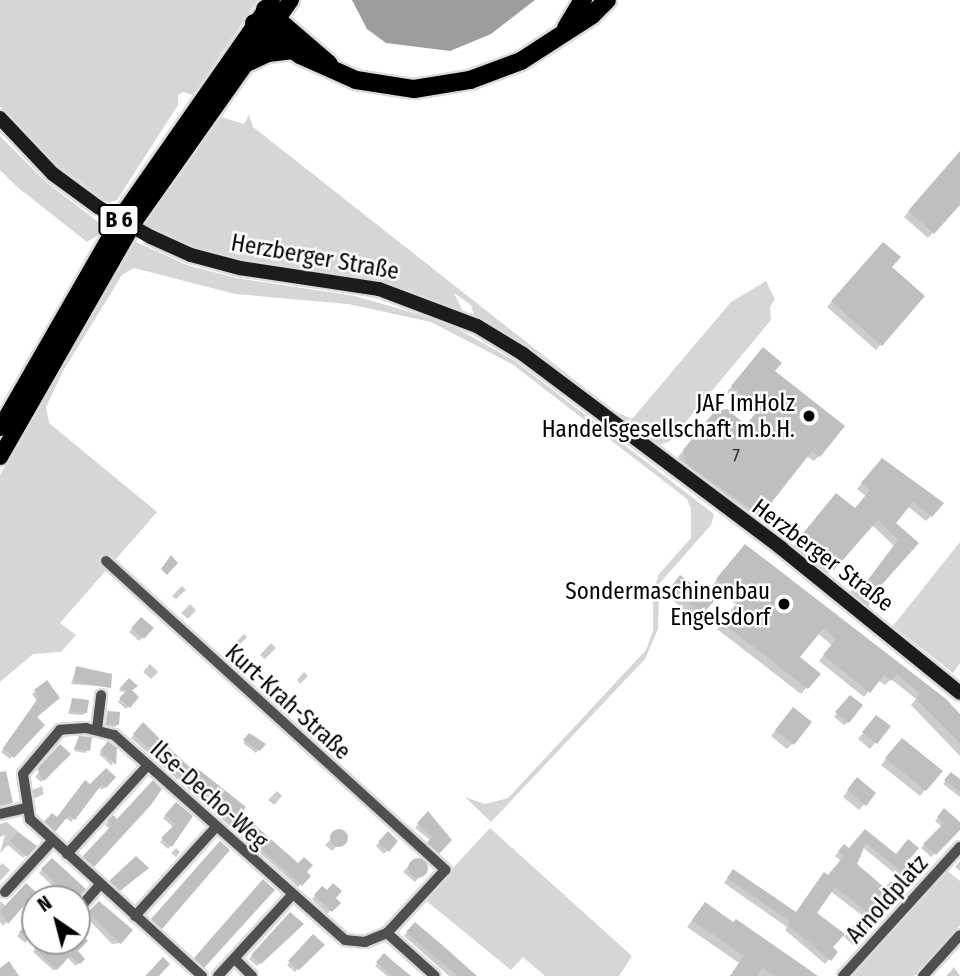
<!DOCTYPE html>
<meta charset="utf-8">
<style>
body{margin:0}
#map{position:relative;width:960px;height:976px;overflow:hidden;background:#fff;font-family:"Fira Sans Condensed",sans-serif}
div>[style]{position:absolute}
.green>*{inset:0;background:#d6d6d6}
.water>*{inset:0;background:#9d9d9d}
.shadow>*{inset:0;background:#0003}
.building>*{inset:0;background:#bfbfbf}
.round{border-radius:50%}
.roads{filter:drop-shadow(2px 0 #dbdbdb) drop-shadow(-2px 0 #dbdbdb) drop-shadow(0 2px #dbdbdb) drop-shadow(0 -2px #dbdbdb)}
.street>*{height:10px;margin:-5px;padding:0 5px;transform-origin:5px;border-radius:5px;background:#4f4f4f}
.secondary>*{height:14px;margin:-7px;padding:0 7px;transform-origin:7px;border-radius:7px;background:#1c1c1c}
.primary>*{height:16px;margin:-8px;padding:0 8px;transform-origin:8px;border-radius:8px;background:#000}
.highway>*{height:18px;margin:-9px;padding:0 9px;transform-origin:9px;border-radius:9px;background:#000}
.secondary-bridge>*{height:14px;margin:-7px;padding:0 7px;transform-origin:7px;border-radius:7px;background:#1c1c1c}
.dots>*{width:19px;height:19px;translate:-50% -50%;box-sizing:border-box;border:4px solid #fff;border-radius:50%}
span{translate:-50% -50%;white-space:nowrap;text-align:center;line-height:1.15;-webkit-text-stroke:5px #fff;paint-order:stroke}
.number-label{font-size:19px;color:#303030}
.number-label span{-webkit-text-stroke-width:0}
.shield-label span{padding:2px 5px;background:#fff;border:2px solid;border-radius:5px;-webkit-text-stroke-width:0}
.shield-label{font-size:21px;color:#000;font-weight:700}
.street-label{font-size:23px;color:#000}
.poi-label{font-size:23px;color:#000}
.right{translate:-100% -50%;text-align:right}
.north{position:absolute;left:21px;top:885px;width:70px;height:70px;box-sizing:border-box;background:#fff;border:2px solid #999;border-radius:50%;rotate:325deg;font-size:19px;font-weight:700;line-height:28px;text-align:center;color:#000}
.north::after{content:'';display:block;margin:auto;width:24px;height:32px;background:#000;clip-path:polygon(50% 0,100% 100%,50% 72%,0 100%)}
</style>
<div id="map">
<div class="green">
<div style="clip-path:polygon(0 0,258px 0,193px 95px,183px 92px,178px 95px,178px 105px,117px 200px,109px 203px,44px 155px,0 106px)"></div>
<div style="clip-path:polygon(249px 115px,253px 127px,614px 411px,632px 419px,731px 302px,766px 281px,775px 299px,770px 307px,771px 320px,670px 441px,656px 446px,475px 319px,471px 305px,454px 293px,464px 313px,391px 287px,216px 257px,155px 235px,146px 226px,136px 242px,187px 265px,236px 278px,355px 296px,445px 322px,515px 361px,714px 514px,711px 525px,659px 584px,658px 629px,645px 659px,491px 822px,465px 797px,485px 804px,508px 798px,646px 650px,653px 631px,653px 593px,659px 574px,691px 538px,691px 509px,687px 499px,512px 364px,431px 322px,348px 304px,235px 294px,134px 268px,122px 275px,63px 371px,46px 407px,49px 423px,157px 512px,60px 623px,76px 635px,61px 652px,33px 654px,0 682px,0 475px,147px 213px,218px 116px,244px 124px)"></div>
<div style="clip-path:polygon(0 136px,46px 182px,101px 224px,100px 234px,87px 242px,16px 186px,0 170px)"></div>
<div style="clip-path:polygon(960px 542px,960px 663px,953px 673px,893px 626px)"></div>
<div style="clip-path:polygon(490px 828px,632px 956px,619px 976px,545px 976px,523px 957px,511px 970px,424px 899px)"></div>
<div style="clip-path:polygon(945px 869px,960px 881px,960px 925px,914px 976px,850px 976px)"></div>
</div>
<div class="water">
<div style="clip-path:polygon(352px 0,535px 0,491px 34px,450px 51px,386px 43px,367px 29px)"></div>
</div>
<div class="shadow">
<div style="clip-path:polygon(960px 153px,960px 202px,928px 238px,904px 217px)"></div>
<div style="clip-path:polygon(878px 250px,890px 267px,881px 344px,876px 350px,827px 307px)"></div>
<div style="clip-path:polygon(758px 355px,773px 372px,819px 456px,814px 461px,806px 456px,754px 520px,680px 468px,678px 457px,709px 418px,746px 426px,755px 415px,727px 392px)"></div>
<div style="clip-path:polygon(877px 465px,931px 516px,926px 521px,907px 506px,894px 523px,916px 543px,875px 590px,867px 609px,849px 594px,856px 584px,866px 583px,894px 546px,872px 525px,827px 574px,791px 549px,831px 501px,855px 510px,866px 496px,857px 489px)"></div>
<div style="clip-path:polygon(740px 551px,960px 718px,960px 756px,911px 705px,916px 699px,891px 679px,885px 685px,878px 680px,864px 697px,819px 661px,832px 645px,817px 633px,797px 658px,818px 674px,801px 694px,717px 629px,737px 605px,712px 586px)"></div>
<div style="clip-path:polygon(675px 582px,711px 601px,696px 619px,665px 594px)"></div>
<div style="clip-path:polygon(182px 586px,186px 590px,176px 599px,172px 596px)"></div>
<div style="clip-path:polygon(190px 604px,196px 610px,188px 619px,181px 613px)"></div>
<div style="clip-path:polygon(141px 619px,151px 628px,139px 641px,129px 632px)"></div>
<div style="clip-path:polygon(244px 634px,247px 637px,236px 649px,232px 646px)"></div>
<div style="clip-path:polygon(271px 643px,276px 648px,265px 659px,260px 655px)"></div>
<div style="clip-path:polygon(150px 664px,158px 672px,151px 679px,143px 672px)"></div>
<div style="clip-path:polygon(76px 668px,111px 675px,109px 687px,71px 684px)"></div>
<div style="clip-path:polygon(304px 672px,308px 676px,300px 684px,297px 680px)"></div>
<div style="clip-path:polygon(129px 680px,130px 691px,137px 697px,126px 709px,118px 702px,126px 692px,119px 691px)"></div>
<div style="clip-path:polygon(47px 683px,35px 717px,43px 725px,10px 759px,1px 752px,37px 701px,32px 694px)"></div>
<div style="clip-path:polygon(850px 697px,848px 722px,844px 725px,834px 717px)"></div>
<div style="clip-path:polygon(72px 700px,85px 713px,83px 715px,68px 714px)"></div>
<div style="clip-path:polygon(107px 713px,118px 724px,115px 727px,105px 726px)"></div>
<div style="clip-path:polygon(788px 715px,793px 743px,787px 749px,771px 736px)"></div>
<div style="clip-path:polygon(871px 723px,889px 726px,870px 749px,858px 739px)"></div>
<div style="clip-path:polygon(143px 724px,309px 876px,298px 887px,131px 738px)"></div>
<div style="clip-path:polygon(253px 735px,264px 744px,256px 753px,243px 743px)"></div>
<div style="clip-path:polygon(80px 738px,88px 750px,85px 753px,74px 751px)"></div>
<div style="clip-path:polygon(109px 744px,115px 749px,112px 766px,99px 754px)"></div>
<div style="clip-path:polygon(897px 745px,941px 771px,920px 796px,881px 765px)"></div>
<div style="clip-path:polygon(57px 749px,69px 754px,41px 782px,35px 777px)"></div>
<div style="clip-path:polygon(951px 774px,960px 781px,960px 797px,943px 784px)"></div>
<div style="clip-path:polygon(114px 778px,102px 790px,98px 786px,71px 822px,65px 817px,51px 834px,42px 826px,52px 815px,57px 819px,90px 787px)"></div>
<div style="clip-path:polygon(852px 785px,874px 793px,859px 810px,843px 797px)"></div>
<div style="clip-path:polygon(42px 786px,44px 794px,31px 800px,30px 791px)"></div>
<div style="clip-path:polygon(159px 789px,90px 869px,81px 860px,110px 829px,105px 825px,113px 817px,117px 821px)"></div>
<div style="clip-path:polygon(277px 791px,282px 796px,274px 805px,268px 800px)"></div>
<div style="clip-path:polygon(176px 804px,191px 816px,168px 849px,160px 842px,173px 827px,163px 818px)"></div>
<div style="clip-path:polygon(944px 810px,960px 827px,931px 857px,921px 848px,942px 827px,935px 821px)"></div>
<div style="clip-path:polygon(428px 814px,450px 840px,435px 856px,425px 847px,431px 841px,415px 828px)"></div>
<div style="clip-path:polygon(7px 822px,35px 846px,23px 858px,8px 845px,0 853px,5px 835px,0 837px,0 824px)"></div>
<div style="clip-path:polygon(341px 829px,348px 835px,332px 851px,325px 845px)"></div>
<div style="clip-path:polygon(388px 834px,396px 841px,384px 854px,376px 846px)"></div>
<div style="clip-path:polygon(evenodd,861px 836px,904px 862px,913px 881px,909px 885px,861px 846px,856px 851px,861px 856px,854px 864px,885px 890px,900px 892px,853px 945px,842px 935px,830px 947px,836px 952px,825px 964px,785px 930px,787px 927px,724px 883px,729px 875px,795px 914px,841px 861px,835px 856px,840px 850px,849px 850px,861px 836px,830px 891px,863px 916px,845px 936px,814px 914px,830px 891px)"></div>
<div style="clip-path:polygon(220px 843px,228px 850px,157px 931px,149px 923px)"></div>
<div style="clip-path:polygon(176px 848px,180px 852px,176px 857px,171px 853px)"></div>
<div style="clip-path:polygon(416px 858px,427px 868px,415px 882px,403px 872px)"></div>
<div style="clip-path:polygon(136px 859px,143px 871px,116px 893px,108px 885px)"></div>
<div style="clip-path:polygon(52px 860px,75px 899px,66px 899px,39px 873px)"></div>
<div style="clip-path:polygon(960px 861px,960px 871px,955px 867px)"></div>
<div style="clip-path:polygon(2px 863px,10px 870px,0 881px,0 866px)"></div>
<div style="clip-path:polygon(263px 881px,273px 890px,200px 969px,192px 962px)"></div>
<div style="clip-path:polygon(322px 888px,338px 903px,327px 914px,312px 899px)"></div>
<div style="clip-path:polygon(34px 892px,3px 926px,0 922px,0 901px,6px 906px)"></div>
<div style="clip-path:polygon(99px 903px,124px 940px,120px 943px,112px 944px,86px 917px)"></div>
<div style="clip-path:polygon(699px 911px,815px 976px,730px 976px,739px 963px,687px 927px)"></div>
<div style="clip-path:polygon(290px 914px,301px 924px,257px 966px,249px 959px)"></div>
<div style="clip-path:polygon(35px 916px,35px 933px,25px 943px,17px 936px)"></div>
<div style="clip-path:polygon(415px 924px,475px 976px,449px 976px,404px 936px)"></div>
<div style="clip-path:polygon(77px 934px,85px 942px,75px 952px,83px 959px,76px 966px,67px 957px,54px 971px,33px 952px,40px 944px,51px 955px,69px 941px,77px 941px)"></div>
<div style="clip-path:polygon(313px 936px,322px 945px,295px 972px,287px 965px)"></div>
<div style="clip-path:polygon(384px 955px,408px 976px,387px 976px,375px 966px)"></div>
<div style="clip-path:polygon(954px 967px,960px 976px,946px 976px,951px 971px)"></div>
</div>
<div class="building">
<div style="clip-path:polygon(960px 151px,960px 205px,934px 234px,908px 211px)"></div>
<div style="clip-path:polygon(883px 242px,901px 257px,892px 267px,925px 296px,882px 346px,831px 301px)"></div>
<div style="clip-path:polygon(763px 347px,782px 363px,775px 371px,845px 426px,820px 457px,812px 451px,761px 516px,685px 463px,683px 450px,715px 411px,727px 409px,746px 425px,759px 409px,731px 386px)"></div>
<div style="clip-path:polygon(882px 458px,944px 503px,932px 517px,913px 502px,896px 523px,919px 543px,877px 590px,882px 594px,874px 605px,853px 588px,861px 577px,867px 581px,898px 540px,878px 520px,834px 570px,795px 543px,836px 493px,855px 508px,870px 490px,861px 483px)"></div>
<div style="clip-path:polygon(745px 544px,946px 699px,960px 714px,960px 743px,916px 699px,920px 693px,897px 674px,891px 681px,884px 675px,870px 693px,823px 655px,836px 639px,823px 629px,800px 657px,821px 674px,808px 689px,721px 622px,741px 599px,716px 579px)"></div>
<div style="clip-path:polygon(171px 555px,178px 563px,167px 575px,161px 569px)"></div>
<div style="clip-path:polygon(680px 575px,714px 601px,703px 614px,670px 588px)"></div>
<div style="clip-path:polygon(141px 617px,154px 628px,144px 639px,131px 628px)"></div>
<div style="clip-path:polygon(76px 666px,112px 674px,111px 688px,74px 682px)"></div>
<div style="clip-path:polygon(129px 678px,138px 686px,132px 690px,139px 697px,130px 708px,119px 698px,127px 690px,119px 689px)"></div>
<div style="clip-path:polygon(47px 680px,60px 698px,37px 717px,45px 725px,14px 758px,3px 748px,39px 697px,34px 690px)"></div>
<div style="clip-path:polygon(850px 695px,863px 705px,849px 723px,835px 712px)"></div>
<div style="clip-path:polygon(72px 698px,89px 700px,87px 713px,70px 711px)"></div>
<div style="clip-path:polygon(793px 707px,812px 722px,794px 745px,775px 730px)"></div>
<div style="clip-path:polygon(107px 711px,120px 712px,119px 725px,107px 724px)"></div>
<div style="clip-path:polygon(876px 715px,891px 726px,877px 744px,862px 732px)"></div>
<div style="clip-path:polygon(143px 722px,190px 769px,193px 765px,246px 807px,243px 811px,257px 827px,298px 863px,304px 857px,313px 865px,307px 872px,311px 876px,302px 886px,133px 734px)"></div>
<div style="clip-path:polygon(249px 733px,266px 744px,260px 751px,243px 740px)"></div>
<div style="clip-path:polygon(79px 736px,92px 737px,90px 751px,74px 749px)"></div>
<div style="clip-path:polygon(902px 738px,943px 771px,926px 791px,885px 758px)"></div>
<div style="clip-path:polygon(108px 741px,117px 748px,116px 765px,100px 751px)"></div>
<div style="clip-path:polygon(60px 744px,71px 754px,44px 781px,37px 769px)"></div>
<div style="clip-path:polygon(106px 768px,116px 777px,106px 788px,102px 784px,75px 820px,69px 815px,55px 832px,44px 822px,52px 813px,57px 817px,85px 780px,90px 784px)"></div>
<div style="clip-path:polygon(6px 771px,13px 803px,0 806px,0 772px)"></div>
<div style="clip-path:polygon(951px 772px,960px 779px,960px 792px,944px 780px)"></div>
<div style="clip-path:polygon(857px 777px,876px 793px,866px 806px,847px 790px)"></div>
<div style="clip-path:polygon(153px 780px,162px 789px,151px 805px,94px 867px,82px 857px,111px 826px,107px 821px,113px 815px,117px 819px)"></div>
<div style="clip-path:polygon(176px 802px,193px 816px,172px 847px,161px 838px,175px 824px,165px 815px)"></div>
<div style="clip-path:polygon(944px 808px,960px 822px,960px 830px,936px 855px,923px 844px,944px 823px,937px 817px)"></div>
<div style="clip-path:polygon(428px 811px,452px 840px,439px 854px,427px 843px,432px 837px,417px 823px)"></div>
<div class="round" style="left:330px;top:829px;width:18px;height:18px"></div>
<div style="clip-path:polygon(865px 829px,896px 854px,908px 839px,919px 848px,907px 862px,921px 874px,914px 882px,866px 843px,857px 864px,885px 888px,891px 881px,903px 892px,858px 942px,847px 932px,866px 911px,835px 887px,817px 913px,845px 934px,833px 947px,838px 952px,831px 961px,788px 925px,790px 922px,727px 878px,733px 869px,796px 912px,824px 872px,828px 875px,844px 856px,838px 851px,844px 844px,849px 848px)"></div>
<div style="clip-path:polygon(388px 831px,398px 841px,389px 852px,378px 842px)"></div>
<div style="clip-path:polygon(18px 832px,37px 846px,27px 857px,10px 841px)"></div>
<div style="clip-path:polygon(220px 841px,230px 850px,162px 929px,151px 919px)"></div>
<div style="clip-path:polygon(136px 856px,149px 868px,120px 891px,109px 881px)"></div>
<div style="clip-path:polygon(52px 858px,86px 889px,78px 899px,72px 899px,41px 869px)"></div>
<div class="round" style="left:408px;top:858px;width:20px;height:20px"></div>
<div style="clip-path:polygon(263px 879px,275px 890px,204px 968px,194px 958px)"></div>
<div style="clip-path:polygon(26px 883px,36px 892px,8px 924px,0 911px)"></div>
<div style="clip-path:polygon(333px 883px,342px 891px,336px 898px,341px 903px,332px 912px,314px 895px,322px 886px,327px 890px)"></div>
<div style="clip-path:polygon(99px 901px,133px 930px,121px 944px,88px 912px)"></div>
<div style="clip-path:polygon(705px 902px,733px 922px,736px 919px,818px 976px,774px 976px,762px 968px,757px 976px,730px 976px,744px 956px,692px 920px)"></div>
<div style="clip-path:polygon(290px 912px,304px 924px,261px 964px,251px 955px)"></div>
<div style="clip-path:polygon(35px 914px,35px 946px,19px 932px)"></div>
<div style="clip-path:polygon(415px 922px,441px 944px,477px 976px,458px 976px,423px 947px,406px 932px)"></div>
<div style="clip-path:polygon(77px 932px,88px 941px,78px 951px,85px 959px,80px 964px,70px 956px,57px 970px,34px 948px,39px 942px,52px 953px,62px 941px,77px 941px)"></div>
<div style="clip-path:polygon(313px 934px,325px 945px,299px 970px,288px 961px)"></div>
<div style="clip-path:polygon(384px 953px,394px 962px,411px 976px,392px 976px,376px 962px)"></div>
<div style="clip-path:polygon(163px 957px,170px 964px,159px 976px,145px 976px)"></div>
<div style="clip-path:polygon(9px 961px,19px 976px,0 976px,0 968px)"></div>
</div>
<div class="roads">
<div class="street">
<div style="left:106px;top:561px;width:459px;rotate:42.3deg"></div>
<div style="left:445px;top:870px;width:86px;rotate:132.6deg"></div>
<div style="left:387px;top:933px;width:24px;rotate:158deg"></div>
<div style="left:365px;top:942px;width:20px;rotate:-174deg"></div>
<div style="left:345px;top:940px;width:309px;rotate:-138.4deg"></div>
<div style="left:114px;top:735px;width:29px;rotate:-166deg"></div>
<div style="left:86px;top:728px;width:26px;rotate:176deg"></div>
<div style="left:60px;top:730px;width:57px;rotate:130.1deg"></div>
<div style="left:23px;top:774px;width:46px;rotate:81.2deg"></div>
<div style="left:30px;top:819px;width:233px;rotate:42.4deg"></div>
<div style="left:97px;top:729px;width:34px;rotate:-83deg"></div>
<div style="left:0;top:814px;width:27px;rotate:-13deg"></div>
<div style="left:67px;top:854px;width:120px;rotate:-47.7deg"></div>
<div style="left:5px;top:892px;width:69px;rotate:-47.3deg"></div>
<div style="left:77px;top:911px;width:35px;rotate:-49deg"></div>
<div style="left:135px;top:916px;width:120px;rotate:-47.7deg"></div>
<div style="left:387px;top:933px;width:64px;rotate:41.9deg"></div>
<div style="left:235px;top:959px;width:24px;rotate:45deg"></div>
<div style="left:218px;top:976px;width:108px;rotate:-47.6deg"></div>
<div style="left:843px;top:976px;width:174px;rotate:-47.8deg"></div>
<div style="left:923px;top:976px;width:55px;rotate:-47.9deg"></div>
</div>
<div class="secondary">
<div style="left:0;top:118px;width:77px;rotate:46.6deg"></div>
<div style="left:53px;top:174px;width:56px;rotate:36.3deg"></div>
<div style="left:151px;top:237px;width:44px;rotate:24.2deg"></div>
<div style="left:191px;top:255px;width:51px;rotate:14.9deg"></div>
<div style="left:240px;top:268px;width:141px;rotate:8.6deg"></div>
<div style="left:379px;top:289px;width:105px;rotate:20.7deg"></div>
<div style="left:477px;top:326px;width:54px;rotate:31.3deg"></div>
<div style="left:523px;top:354px;width:323px;rotate:36.9deg"></div>
<div style="left:781px;top:548px;width:230px;rotate:39deg"></div>
</div>
<div class="primary">
<div style="left:0;top:428px;width:250px;rotate:-60.1deg"></div>
<div style="left:125px;top:211px;width:257px;rotate:-55.1deg"></div>
<div style="left:0;top:457px;width:272px;rotate:-60.2deg"></div>
<div style="left:135px;top:221px;width:271px;rotate:-54.8deg"></div>
</div>
<div class="highway">
<div style="left:265px;top:9px;width:84px;rotate:40.7deg"></div>
<div style="left:254px;top:23px;width:56px;rotate:34.8deg"></div>
<div style="left:300px;top:55px;width:61px;rotate:24.1deg"></div>
<div style="left:356px;top:80px;width:59px;rotate:8.8deg"></div>
<div style="left:414px;top:89px;width:57px;rotate:-9.1deg"></div>
<div style="left:470px;top:80px;width:54px;rotate:-20.4deg"></div>
<div style="left:521px;top:61px;width:85px;rotate:-32.9deg"></div>
<div style="left:592px;top:15px;width:21px;rotate:-45deg"></div>
<div style="left:566px;top:28px;width:33px;rotate:-59deg"></div>
<div style="left:242px;top:65px;width:29px;rotate:-25deg"></div>
<div style="left:268px;top:53px;width:23px;rotate:-7deg"></div>
</div>
</div>
<div class="secondary-bridge">
<div style="left:98px;top:207px;width:61px;rotate:29.5deg"></div>
</div>
<div class="dots">
<div style="left:809px;top:416px;background:#000"></div>
<div style="left:784px;top:604px;background:#000"></div>
</div>
<div class="number-label">
<span style="left:736px;top:456px">7</span>
</div>
<div class="shield-label">
<span style="left:119px;top:220px">B 6</span>
</div>
<div class="street-label">
<span style="left:315px;top:257px;rotate:10deg">Herzberger Straße</span>
<span style="left:823px;top:555px;rotate:37deg">Herzberger Straße</span>
<span style="left:288px;top:702px;rotate:42deg">Kurt-Krah-Straße</span>
<span style="left:209px;top:795px;rotate:42deg">Ilse-Decho-Weg</span>
<span style="left:887px;top:899px;rotate:-48deg">Arnoldplatz</span>
</div>
<div class="poi-label">
<span class="right" style="left:795px;top:416px">JAF ImHolz<br>Handelsgesellschaft m.b.H.</span>
<span class="right" style="left:770px;top:604px">Sondermaschinenbau<br>Engelsdorf</span>
</div>
<div class="north">N</div>
</div>
